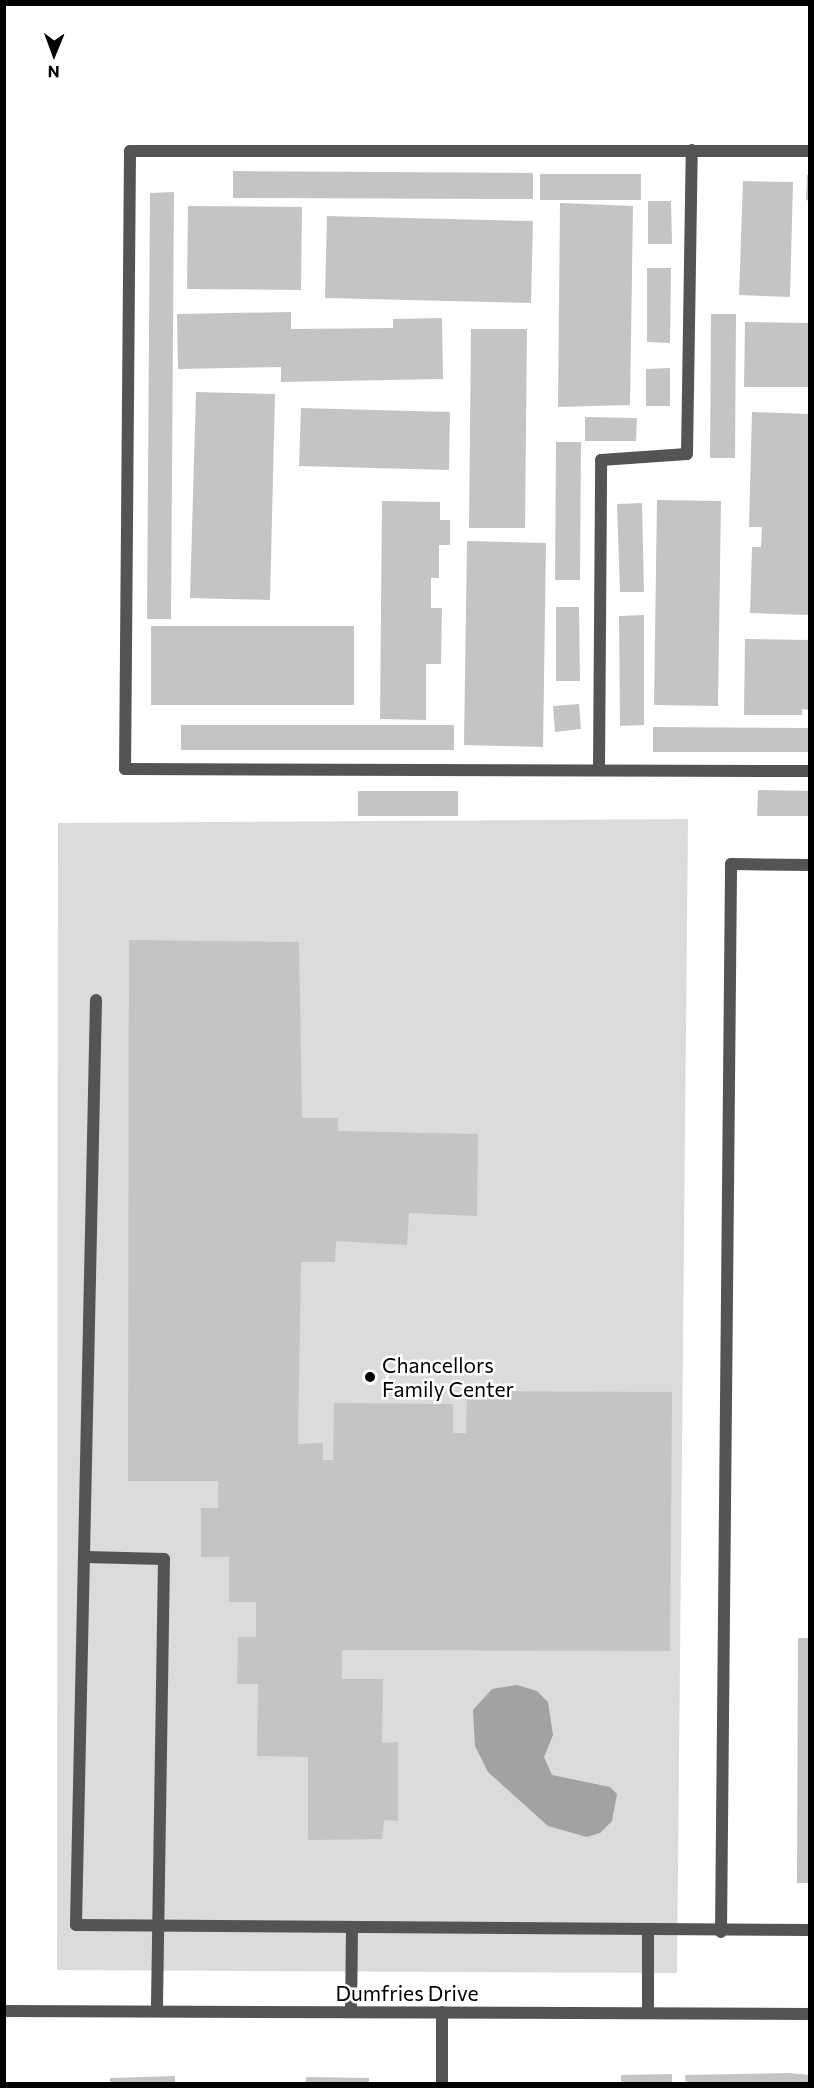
<!DOCTYPE html>
<style>
body{margin:0}
#map{position:relative;width:814px;height:2088px;overflow:hidden;background:#fff;font-family:Commissioner,sans-serif}
div>[style]{position:absolute}
.green>*{inset:0;background:#dbdbdb}
.water>*{inset:0;background:#a2a2a2}
.building>*{inset:0;background:#c4c4c4}
.lane>*{height:12px;margin:-6px;padding:0 6px;transform-origin:6px;border-radius:6px;background:#545454}
.street>*{height:12px;margin:-6px;padding:0 6px;transform-origin:6px;border-radius:6px;background:#545454}
.dots>*{width:16px;height:16px;translate:-50% -50%;box-sizing:border-box;border:3px solid #fff;border-radius:50%}
span{translate:-50% -50%;white-space:nowrap;text-align:center;line-height:1.15;-webkit-text-stroke:5px #fff;paint-order:stroke}
.poi-label{font-size:21px;color:#000}
.left{translate:0 -50%;text-align:left}
.street-label{font-size:21px;color:#000}
.frame{position:absolute;inset:0;border:6px solid #000;pointer-events:none}
.north{position:absolute;left:24px;top:24px;width:60px;height:60px;-webkit-text-stroke:4px #fff;paint-order:stroke;rotate:181deg;font-size:16px;font-weight:700;line-height:24px;text-align:center;color:#000}
.north::after{content:'';display:block;margin:auto;width:21px;height:27px;background:#000;clip-path:polygon(50% 0,100% 100%,50% 72%,0 100%)}
</style>
<div id="map">
<div class="green">
<div style="clip-path:polygon(688px 819px,677px 1973px,57px 1970px,58px 823px)"></div>
</div>
<div class="water">
<div style="clip-path:polygon(517px 1685px,537px 1691px,548px 1702px,553px 1735px,544px 1757px,552px 1775px,610px 1787px,617px 1794px,612px 1821px,600px 1833px,587px 1837px,548px 1826px,488px 1772px,475px 1746px,473px 1710px,492px 1689px)"></div>
</div>
<div class="building">
<div style="clip-path:polygon(233px 171px,533px 173px,533px 199px,233px 198px)"></div>
<div style="clip-path:polygon(540px 174px,641px 174px,641px 200px,540px 200px)"></div>
<div style="clip-path:polygon(807px 175px,810px 175px,810px 201px,806px 200px)"></div>
<div style="clip-path:polygon(743px 181px,793px 182px,790px 297px,739px 295px)"></div>
<div style="clip-path:polygon(174px 192px,171px 619px,147px 619px,150px 193px)"></div>
<div style="clip-path:polygon(648px 201px,671px 201px,672px 244px,648px 244px)"></div>
<div style="clip-path:polygon(560px 203px,633px 206px,630px 405px,558px 407px)"></div>
<div style="clip-path:polygon(188px 206px,302px 207px,301px 290px,187px 289px)"></div>
<div style="clip-path:polygon(327px 216px,533px 221px,531px 303px,325px 298px)"></div>
<div style="clip-path:polygon(647px 268px,671px 268px,670px 343px,647px 342px)"></div>
<div style="clip-path:polygon(291px 312px,291px 329px,393px 328px,393px 319px,442px 318px,443px 379px,281px 382px,281px 367px,178px 369px,177px 314px)"></div>
<div style="clip-path:polygon(711px 314px,736px 314px,735px 458px,710px 458px)"></div>
<div style="clip-path:polygon(745px 322px,810px 323px,810px 387px,744px 387px)"></div>
<div style="clip-path:polygon(471px 329px,527px 329px,525px 528px,469px 528px)"></div>
<div style="clip-path:polygon(670px 368px,670px 406px,646px 406px,646px 369px)"></div>
<div style="clip-path:polygon(196px 392px,275px 394px,270px 600px,190px 598px)"></div>
<div style="clip-path:polygon(301px 408px,450px 412px,449px 470px,299px 466px)"></div>
<div style="clip-path:polygon(752px 412px,810px 414px,809px 615px,750px 613px,752px 547px,761px 547px,762px 527px,749px 527px)"></div>
<div style="clip-path:polygon(585px 417px,637px 418px,636px 441px,585px 441px)"></div>
<div style="clip-path:polygon(556px 442px,581px 442px,580px 580px,555px 580px)"></div>
<div style="clip-path:polygon(657px 500px,721px 501px,718px 706px,654px 705px)"></div>
<div style="clip-path:polygon(382px 501px,440px 502px,440px 520px,450px 520px,450px 545px,439px 545px,439px 578px,431px 578px,431px 608px,442px 608px,441px 664px,426px 664px,426px 720px,380px 719px)"></div>
<div style="clip-path:polygon(642px 503px,644px 592px,620px 592px,617px 504px)"></div>
<div style="clip-path:polygon(467px 541px,546px 543px,543px 747px,464px 745px)"></div>
<div style="clip-path:polygon(556px 607px,579px 607px,580px 681px,556px 681px)"></div>
<div style="clip-path:polygon(644px 615px,644px 725px,620px 726px,619px 616px)"></div>
<div style="clip-path:polygon(151px 626px,354px 626px,354px 705px,151px 705px)"></div>
<div style="clip-path:polygon(745px 639px,810px 640px,810px 710px,802px 709px,802px 715px,744px 715px)"></div>
<div style="clip-path:polygon(579px 704px,581px 729px,555px 732px,553px 706px)"></div>
<div style="clip-path:polygon(181px 725px,454px 725px,454px 750px,181px 750px)"></div>
<div style="clip-path:polygon(653px 727px,810px 728px,810px 752px,653px 752px)"></div>
<div style="clip-path:polygon(758px 790px,810px 791px,810px 816px,757px 816px)"></div>
<div style="clip-path:polygon(358px 791px,458px 791px,458px 816px,358px 816px)"></div>
<div style="clip-path:polygon(129px 940px,299px 942px,302px 1118px,338px 1118px,338px 1131px,478px 1134px,477px 1216px,409px 1213px,407px 1245px,336px 1241px,335px 1262px,301px 1262px,298px 1444px,323px 1443px,323px 1460px,333px 1460px,334px 1403px,453px 1404px,453px 1433px,466px 1433px,467px 1391px,672px 1392px,670px 1651px,342px 1650px,342px 1679px,383px 1679px,382px 1743px,398px 1742px,398px 1821px,384px 1820px,382px 1839px,308px 1840px,308px 1757px,257px 1756px,258px 1684px,237px 1684px,238px 1637px,256px 1637px,256px 1602px,229px 1602px,229px 1557px,201px 1557px,201px 1508px,218px 1508px,218px 1481px,128px 1481px)"></div>
<div style="clip-path:polygon(798px 1638px,810px 1638px,810px 1883px,797px 1883px)"></div>
<div style="clip-path:polygon(788px 2073px,810px 2075px,810px 2084px,686px 2084px,685px 2075px)"></div>
<div style="clip-path:polygon(672px 2074px,672px 2084px,621px 2084px,621px 2075px)"></div>
<div style="clip-path:polygon(175px 2076px,175px 2084px,110px 2084px,110px 2078px)"></div>
<div style="clip-path:polygon(306px 2077px,369px 2078px,369px 2084px,306px 2084px)"></div>
</div>
<div class="lane">
<div style="left:810px;top:151px;width:680px;rotate:180deg"></div>
<div style="left:130px;top:151px;width:618px;rotate:90.46deg"></div>
<div style="left:125px;top:769px;width:685px;rotate:0.17deg"></div>
<div style="left:599px;top:770px;width:310px;rotate:-89.6deg"></div>
<div style="left:601px;top:460px;width:86px;rotate:-4deg"></div>
<div style="left:687px;top:454px;width:304px;rotate:-89.1deg"></div>
<div style="left:96px;top:1000px;width:925px;rotate:91.24deg"></div>
<div style="left:76px;top:1925px;width:734px;rotate:0.39deg"></div>
<div style="left:85px;top:1557px;width:79px;rotate:1.5deg"></div>
<div style="left:164px;top:1559px;width:452px;rotate:90.9deg"></div>
<div style="left:648px;top:1929px;width:84px;rotate:90deg"></div>
<div style="left:721px;top:1932px;width:1068px;rotate:-89.46deg"></div>
<div style="left:731px;top:864px;width:79px;rotate:0.7deg"></div>
<div style="left:351px;top:2012px;width:85px;rotate:-89.3deg"></div>
</div>
<div class="street">
<div style="left:4px;top:2011px;width:806px;rotate:0.21deg"></div>
<div style="left:442px;top:2084px;width:72px;rotate:-90deg"></div>
</div>
<div class="dots">
<div style="left:370px;top:1377px;background:#000"></div>
</div>
<div class="poi-label">
<span class="left" style="left:382px;top:1377px">Chancellors<br>Family Center</span>
</div>
<div class="street-label">
<span style="left:407px;top:1993px">Dumfries Drive</span>
</div>
<div class="frame"></div>
<div class="north">N</div>
</div>
